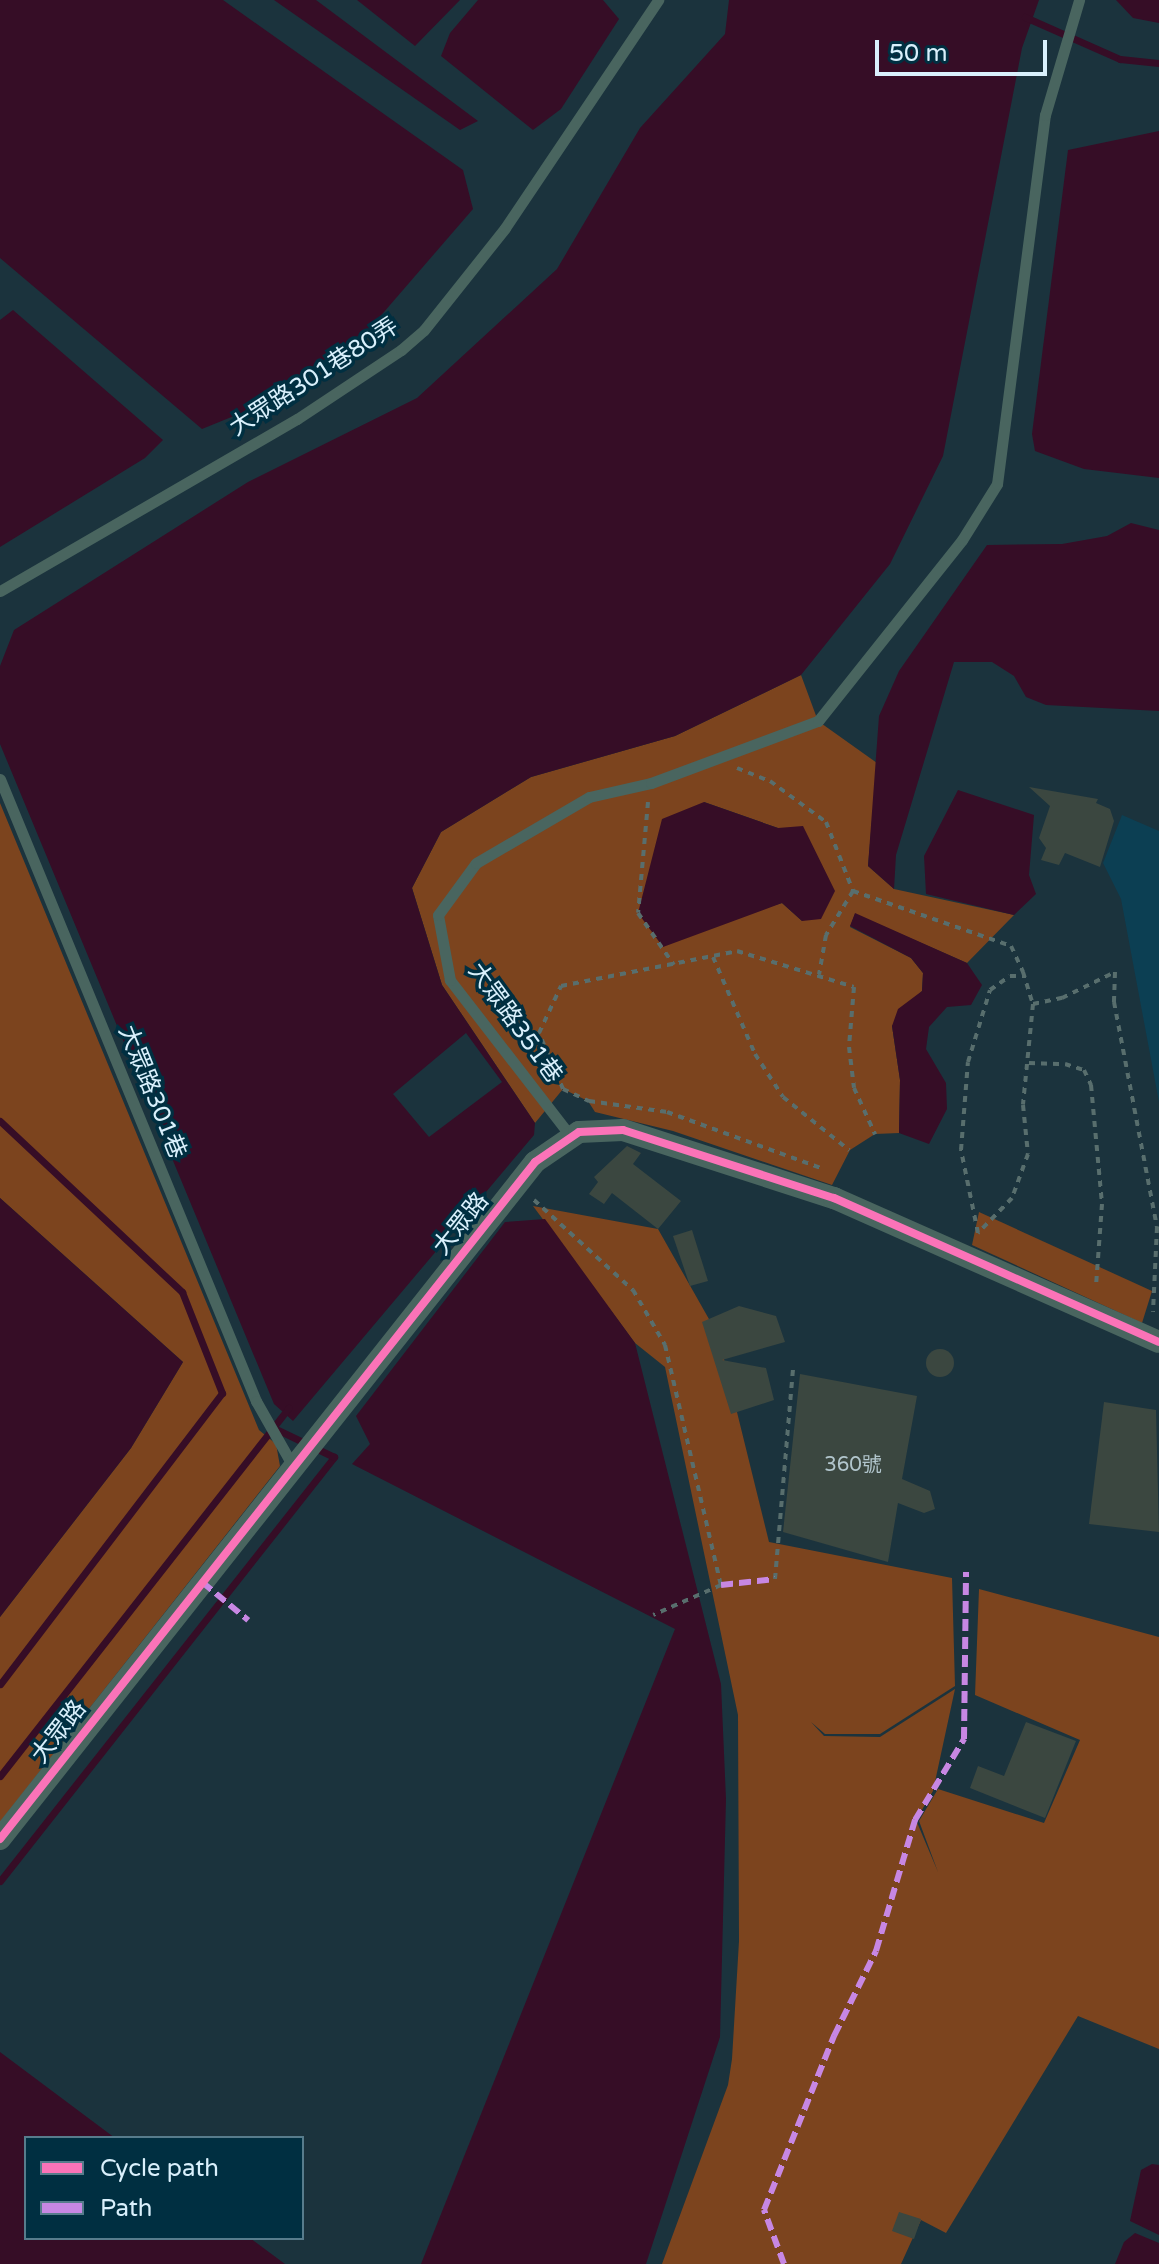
<!DOCTYPE html>
<meta charset="utf-8">
<style>
body{margin:0}
#map{position:relative;width:1159px;height:2264px;overflow:hidden;background:#1b333d;font-family:"Varela Round","Noto Sans TC",sans-serif}
div>[style]{position:absolute}
.built>*{inset:0;background:#0c3f53}
.green>*{inset:0;background:#7c441e}
.water>*{inset:0;background:#360d26}
.pier>*{inset:0;background:#1b333d}
.stream>*{height:7px;margin:-3.5px;padding:0 3.5px;transform-origin:3.5px;border-radius:3.5px;background:#360d26}
.building>*{inset:0;background:#3b4740}
.round{border-radius:50%}
.path>*{height:4px;margin-top:-2px;transform-origin:0;background:repeating-linear-gradient(90deg,#586e6d 0 6px,transparent 0 12px)}
.lane>*{height:11px;margin:-5.5px;padding:0 5.5px;transform-origin:5.5px;border-radius:5.5px;background:#49655f}
.street>*{height:22px;margin:-11px;padding:0 11px;transform-origin:11px;border-radius:11px;background:#49655f}
.quiet>*{height:6px;margin-top:-3px;transform-origin:0;background:repeating-linear-gradient(90deg,#c787e3 0 12px,transparent 0 18px)}
.cycleway>*{height:8px;margin:-4px;padding:0 4px;transform-origin:4px;border-radius:4px;background:#fb73b8}
span{translate:-50% -50%;white-space:nowrap;text-align:center;line-height:1.15;-webkit-text-stroke:7px #002f41;paint-order:stroke}
.number-label{font-size:20px;color:#b2c6cd}
.number-label span{-webkit-text-stroke-width:0}
.street-label{font-size:24px;color:#d9f0fc}
.legend{position:absolute;left:24px;top:2136px;width:280px;height:104px;box-sizing:border-box;background:#002f41;border:2px solid #577c8c;margin:0;padding:10px 14px;list-style:none;font-size:24px;color:#d9f0fc}
.legend li{display:flex;align-items:center;gap:16px;height:40px}
.legend b{width:40px;border:2px solid #577c8c}
.scale{position:absolute;left:875px;top:40px;width:172px;height:36px;box-sizing:border-box;border:4px solid #d9f0fc;border-top:0;padding-left:10px;font-size:24px;line-height:28px;white-space:nowrap;color:#d9f0fc;-webkit-text-stroke:6px #002f41;paint-order:stroke}
</style>
<div id="map">
<div class="built">
<div style="clip-path:polygon(1122px 815px,1159px 831px,1159px 1102px,1121px 899px,1103px 863px)"></div>
</div>
<div class="green">
<div style="clip-path:polygon(evenodd,801px 675px,818px 721px,877px 763px,868px 866px,894px 889px,1014px 915px,967px 963px,855px 914px,850px 927px,911px 958px,923px 973px,922px 991px,892px 1026px,900px 1080px,899px 1133px,875px 1134px,850px 1150px,832px 1185px,673px 1131px,595px 1112px,588px 1101px,563px 1089px,535px 1123px,442px 985px,412px 888px,441px 832px,531px 777px,675px 736px,801px 675px,704px 802px,778px 828px,802px 921px,782px 903px,746px 914px,704px 802px)"></div>
<div style="clip-path:polygon(0 803px,259px 1430px,276px 1444px,280px 1466px,0 1822px,0 1617px,131px 1448px,183px 1362px,0 1198px)"></div>
<div style="clip-path:polygon(533px 1206px,658px 1229px,718px 1335px,769px 1542px,952px 1578px,955px 1686px,880px 1734px,825px 1734px,811px 1722px,824px 1736px,880px 1737px,955px 1689px,933px 1791px,916px 1820px,938px 1872px,919px 1821px,938px 1789px,1044px 1823px,1080px 1740px,975px 1695px,979px 1589px,1159px 1637px,1159px 2049px,1078px 2016px,946px 2233px,921px 2220px,901px 2264px,662px 2264px,728px 2085px,732px 2059px,739px 1941px,738px 1715px,665px 1367px,635px 1343px)"></div>
<div style="clip-path:polygon(979px 1212px,1152px 1291px,1142px 1323px,972px 1245px)"></div>
</div>
<div class="water">
<div style="clip-path:polygon(0 0,223px 0,463px 170px,473px 209px,371px 327px,261px 405px,202px 429px,0 258px)"></div>
<div style="clip-path:polygon(274px 0,316px 0,478px 121px,460px 130px)"></div>
<div style="clip-path:polygon(357px 0,460px 0,415px 46px)"></div>
<div style="clip-path:polygon(478px 0,603px 0,619px 19px,561px 109px,533px 130px,441px 56px,450px 33px)"></div>
<div style="clip-path:polygon(729px 0,1039px 0,1022px 48px,943px 456px,890px 564px,801px 675px,675px 736px,531px 777px,441px 832px,412px 888px,442px 985px,535px 1123px,534px 1135px,293px 1421px,274px 1404px,0 744px,0 666px,14px 630px,248px 482px,417px 398px,557px 269px,640px 128px,725px 34px)"></div>
<div style="clip-path:polygon(1116px 0,1159px 0,1159px 23px,1133px 18px)"></div>
<div style="clip-path:polygon(1159px 131px,1159px 478px,1084px 469px,1035px 451px,1032px 434px,1068px 150px)"></div>
<div style="clip-path:polygon(13px 310px,163px 440px,145px 458px,0 547px,0 320px)"></div>
<div style="clip-path:polygon(1131px 523px,1159px 530px,1159px 711px,1046px 705px,1026px 697px,1014px 676px,992px 662px,954px 662px,896px 855px,894px 889px,868px 866px,879px 716px,899px 671px,987px 545px,1062px 544px,1107px 536px)"></div>
<div style="clip-path:polygon(958px 790px,1034px 815px,1029px 875px,1036px 894px,1014px 915px,926px 894px,924px 856px)"></div>
<div style="clip-path:polygon(704px 802px,778px 828px,803px 826px,835px 891px,821px 919px,802px 921px,782px 903px,663px 947px,638px 913px,662px 819px)"></div>
<div style="clip-path:polygon(855px 913px,967px 963px,982px 985px,971px 1005px,947px 1007px,929px 1027px,926px 1049px,946px 1083px,947px 1109px,929px 1144px,899px 1133px,900px 1080px,892px 1026px,898px 1009px,922px 991px,923px 973px,911px 958px,850px 926px)"></div>
<div style="clip-path:polygon(0 1198px,183px 1362px,131px 1448px,0 1617px)"></div>
<div style="clip-path:polygon(545px 1219px,635px 1343px,721px 1684px,726px 1799px,720px 2037px,646px 2264px,421px 2264px,675px 1629px,352px 1464px,370px 1444px,356px 1416px,505px 1222px)"></div>
<div style="clip-path:polygon(0 2052px,115px 2138px,26px 2138px,26px 2238px,250px 2238px,285px 2264px,0 2264px)"></div>
<div style="clip-path:polygon(1152px 2164px,1159px 2165px,1159px 2235px,1130px 2221px,1141px 2170px)"></div>
<div style="clip-path:polygon(1135px 2233px,1159px 2243px,1159px 2264px,1115px 2264px,1124px 2242px)"></div>
</div>
<div class="pier">
<div style="clip-path:polygon(466px 1033px,502px 1082px,429px 1137px,393px 1094px)"></div>
</div>
<div class="stream">
<div style="left:1025px;top:17px;width:104px;rotate:23.9deg"></div>
<div style="left:1120px;top:59px;width:39px;rotate:6deg"></div>
<div style="left:0;top:1121px;width:250px;rotate:43.2deg"></div>
<div style="left:182px;top:1292px;width:109px;rotate:68.4deg"></div>
<div style="left:222px;top:1393px;width:366px;rotate:127.3deg"></div>
<div style="left:0;top:1776px;width:468px;rotate:-51.9deg"></div>
<div style="left:0;top:1881px;width:540px;rotate:-51.77deg"></div>
<div style="left:334px;top:1457px;width:67px;rotate:-154.2deg"></div>
</div>
<div class="building">
<div style="clip-path:polygon(1029px 787px,1098px 799px,1096px 803px,1110px 809px,1114px 821px,1100px 867px,1065px 853px,1059px 865px,1041px 860px,1046px 848px,1039px 838px,1050px 806px)"></div>
<div style="clip-path:polygon(627px 1146px,641px 1153px,633px 1164px,681px 1201px,658px 1229px,612px 1193px,604px 1204px,589px 1194px,598px 1182px,594px 1177px)"></div>
<div style="clip-path:polygon(692px 1230px,708px 1281px,690px 1286px,673px 1236px)"></div>
<div style="clip-path:polygon(739px 1306px,776px 1316px,785px 1342px,722px 1360px,766px 1368px,774px 1400px,731px 1414px,702px 1322px)"></div>
<div class="round" style="left:926px;top:1349px;width:28px;height:28px"></div>
<div style="clip-path:polygon(800px 1374px,917px 1396px,902px 1479px,930px 1491px,935px 1509px,924px 1513px,898px 1503px,888px 1562px,783px 1532px)"></div>
<div style="clip-path:polygon(1104px 1402px,1156px 1410px,1159px 1532px,1089px 1524px)"></div>
<div style="clip-path:polygon(1026px 1722px,1076px 1741px,1045px 1818px,970px 1788px,978px 1766px,1004px 1776px)"></div>
<div style="clip-path:polygon(899px 2212px,921px 2219px,914px 2239px,892px 2231px)"></div>
</div>
<div class="path">
<div style="left:737px;top:768px;width:35px;rotate:22deg"></div>
<div style="left:770px;top:781px;width:69px;rotate:36.2deg"></div>
<div style="left:826px;top:822px;width:74px;rotate:68.6deg"></div>
<div style="left:853px;top:891px;width:52px;rotate:121.5deg"></div>
<div style="left:826px;top:935px;width:40px;rotate:100deg"></div>
<div style="left:648px;top:802px;width:111px;rotate:95.1deg"></div>
<div style="left:638px;top:913px;width:63px;rotate:55.3deg"></div>
<div style="left:853px;top:891px;width:167px;rotate:19.2deg"></div>
<div style="left:1011px;top:946px;width:29px;rotate:65deg"></div>
<div style="left:1023px;top:972px;width:34px;rotate:73deg"></div>
<div style="left:1033px;top:1004px;width:101px;rotate:95.7deg"></div>
<div style="left:1023px;top:1105px;width:49px;rotate:84.2deg"></div>
<div style="left:1028px;top:1154px;width:47px;rotate:110deg"></div>
<div style="left:1012px;top:1198px;width:49px;rotate:134.2deg"></div>
<div style="left:713px;top:957px;width:106px;rotate:66.6deg"></div>
<div style="left:755px;top:1054px;width:51px;rotate:56.9deg"></div>
<div style="left:783px;top:1097px;width:85px;rotate:38.8deg"></div>
<div style="left:1033px;top:1004px;width:30px;rotate:-12deg"></div>
<div style="left:1062px;top:998px;width:59px;rotate:-26.1deg"></div>
<div style="left:1115px;top:972px;width:30px;rotate:92deg"></div>
<div style="left:1114px;top:1002px;width:229px;rotate:79.2deg"></div>
<div style="left:1157px;top:1227px;width:85px;rotate:92.7deg"></div>
<div style="left:1029px;top:1063px;width:36px;rotate:2deg"></div>
<div style="left:1065px;top:1064px;width:20px;rotate:18deg"></div>
<div style="left:1084px;top:1070px;width:17px;rotate:65deg"></div>
<div style="left:1091px;top:1085px;width:120px;rotate:84.7deg"></div>
<div style="left:1102px;top:1204px;width:82px;rotate:94.2deg"></div>
<div style="left:563px;top:1089px;width:61px;rotate:-113.2deg"></div>
<div style="left:539px;top:1033px;width:52px;rotate:-64.9deg"></div>
<div style="left:561px;top:986px;width:179px;rotate:-11.2deg"></div>
<div style="left:737px;top:951px;width:122px;rotate:17.1deg"></div>
<div style="left:854px;top:987px;width:60px;rotate:94.8deg"></div>
<div style="left:849px;top:1047px;width:41px;rotate:83deg"></div>
<div style="left:854px;top:1088px;width:51px;rotate:65.5deg"></div>
<div style="left:563px;top:1089px;width:29px;rotate:25deg"></div>
<div style="left:589px;top:1101px;width:79px;rotate:8deg"></div>
<div style="left:667px;top:1112px;width:164px;rotate:20deg"></div>
<div style="left:534px;top:1200px;width:134px;rotate:42.3deg"></div>
<div style="left:633px;top:1290px;width:64px;rotate:59.8deg"></div>
<div style="left:665px;top:1345px;width:246px;rotate:76.9deg"></div>
<div style="left:721px;top:1585px;width:74px;rotate:156.2deg"></div>
<div style="left:978px;top:1233px;width:85px;rotate:-101.6deg"></div>
<div style="left:961px;top:1150px;width:88px;rotate:-85.5deg"></div>
<div style="left:968px;top:1062px;width:75px;rotate:-73deg"></div>
<div style="left:990px;top:990px;width:24px;rotate:-35deg"></div>
<div style="left:1010px;top:976px;width:14px"></div>
<div style="left:775px;top:1579px;width:210px;rotate:-85.1deg"></div>
</div>
<div class="lane">
<div style="left:0;top:591px;width:343px;rotate:-30.1deg"></div>
<div style="left:297px;top:419px;width:125px;rotate:-33.6deg"></div>
<div style="left:401px;top:350px;width:30px;rotate:-41deg"></div>
<div style="left:424px;top:330px;width:130px;rotate:-51.5deg"></div>
<div style="left:505px;top:228px;width:275px;rotate:-56.1deg"></div>
<div style="left:0;top:779px;width:673px;rotate:67.63deg"></div>
<div style="left:256px;top:1401px;width:75px;rotate:60.4deg"></div>
<div style="left:572px;top:1138px;width:200px;rotate:-127.7deg"></div>
<div style="left:450px;top:980px;width:66px;rotate:-100.5deg"></div>
<div style="left:438px;top:915px;width:64px;rotate:-53.8deg"></div>
<div style="left:476px;top:863px;width:131px;rotate:-30.3deg"></div>
<div style="left:589px;top:797px;width:64px;rotate:-12.7deg"></div>
<div style="left:651px;top:783px;width:178px;rotate:-20.4deg"></div>
<div style="left:818px;top:721px;width:231px;rotate:-51.5deg"></div>
<div style="left:962px;top:540px;width:66px;rotate:-58deg"></div>
<div style="left:997px;top:484px;width:372px;rotate:-82.6deg"></div>
<div style="left:1045px;top:115px;width:120px;rotate:-73.5deg"></div>
</div>
<div class="street">
<div style="left:0;top:1839px;width:863px;rotate:-51.68deg"></div>
<div style="left:535px;top:1162px;width:53px;rotate:-34.3deg"></div>
<div style="left:579px;top:1132px;width:44px;rotate:-2.6deg"></div>
<div style="left:623px;top:1130px;width:222px;rotate:17.9deg"></div>
<div style="left:834px;top:1198px;width:355px;rotate:23.9deg"></div>
</div>
<div class="quiet">
<div style="left:202px;top:1582px;width:60px;rotate:39.6deg"></div>
<div style="left:721px;top:1585px;width:54px;rotate:-6.3deg"></div>
<div style="left:784px;top:2264px;width:58px;rotate:-110.3deg"></div>
<div style="left:764px;top:2210px;width:188px;rotate:-68.1deg"></div>
<div style="left:834px;top:2036px;width:95px;rotate:-63.7deg"></div>
<div style="left:876px;top:1951px;width:137px;rotate:-73.4deg"></div>
<div style="left:915px;top:1820px;width:95px;rotate:-58.8deg"></div>
<div style="left:964px;top:1739px;width:167px;rotate:-89.3deg"></div>
</div>
<div class="cycleway">
<div style="left:0;top:1839px;width:863px;rotate:-51.68deg"></div>
<div style="left:535px;top:1162px;width:53px;rotate:-34.3deg"></div>
<div style="left:579px;top:1132px;width:44px;rotate:-2.6deg"></div>
<div style="left:623px;top:1130px;width:222px;rotate:17.9deg"></div>
<div style="left:834px;top:1198px;width:355px;rotate:23.9deg"></div>
</div>
<div class="number-label">
<span style="left:853px;top:1465px">360號</span>
</div>
<div class="street-label">
<span style="left:314px;top:377px;rotate:-33deg">大眾路301巷80弄</span>
<span style="left:515px;top:1023px;rotate:54deg">大眾路351巷</span>
<span style="left:152px;top:1092px;rotate:68deg">大眾路301巷</span>
<span style="left:461px;top:1224px;rotate:-51deg">大眾路</span>
<span style="left:59px;top:1732px;rotate:-52deg">大眾路</span>
</div>
<ul class="legend">
<li><b style="height:10px;background:#fb73b8"></b>Cycle path</li>
<li><b style="height:10px;background:#c787e3"></b>Path</li>
</ul>
<div class="scale">50 m</div>
</div>
